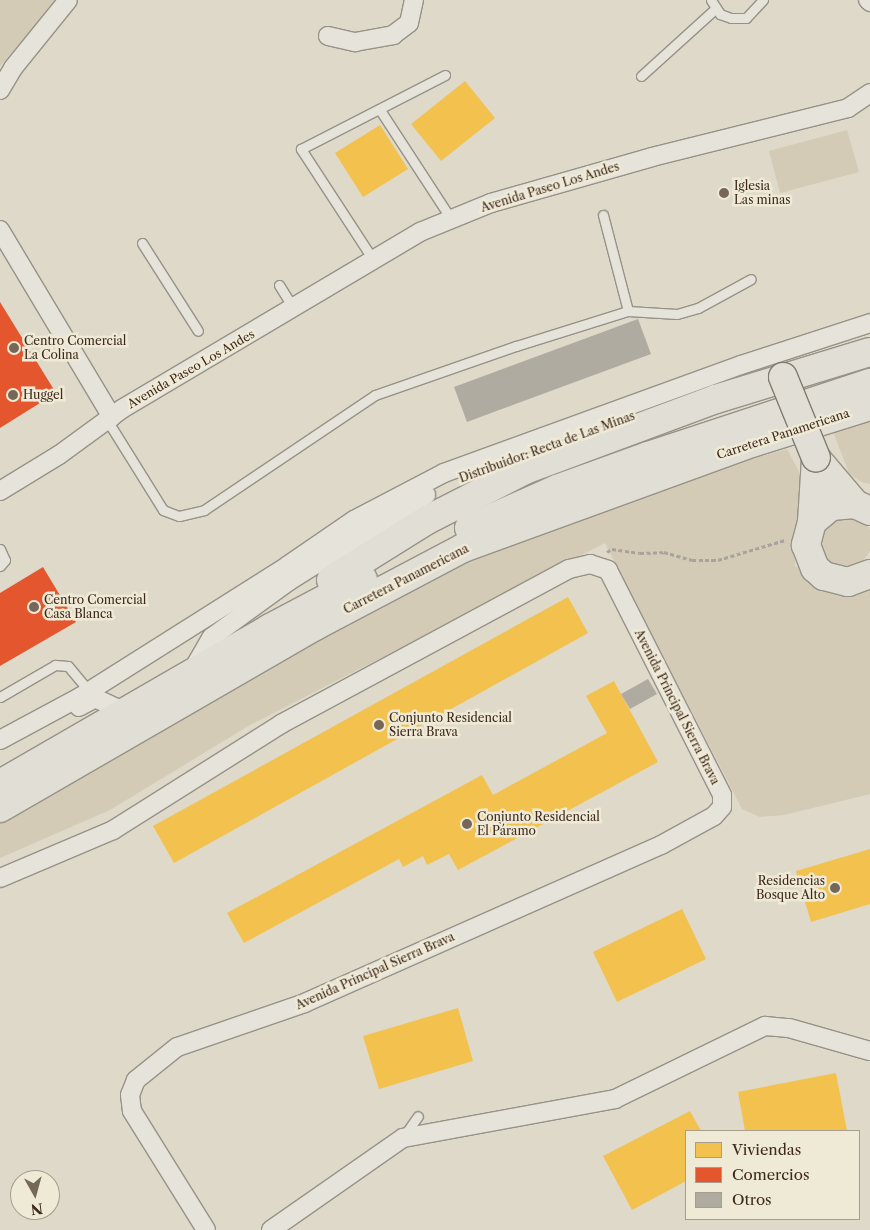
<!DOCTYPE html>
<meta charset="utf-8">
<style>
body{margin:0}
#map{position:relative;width:870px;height:1230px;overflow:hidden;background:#ded9c9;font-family:"Libre Caslon Text",serif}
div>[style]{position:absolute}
.green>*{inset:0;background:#d3cbb5}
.round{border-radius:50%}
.homes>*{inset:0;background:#f2c14e}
.shops>*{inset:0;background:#e4572e}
.building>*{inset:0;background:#b0aba0}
.path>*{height:3px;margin-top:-1.5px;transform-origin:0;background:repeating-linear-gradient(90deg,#a8a49d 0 4px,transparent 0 6.5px)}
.roads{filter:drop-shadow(1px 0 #979287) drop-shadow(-1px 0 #979287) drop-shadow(0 1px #979287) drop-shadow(0 -1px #979287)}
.lane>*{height:9px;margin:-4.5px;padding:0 4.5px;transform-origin:4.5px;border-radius:4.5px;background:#e6e3db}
.street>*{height:18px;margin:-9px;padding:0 9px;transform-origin:9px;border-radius:9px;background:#e6e3db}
.primary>*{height:28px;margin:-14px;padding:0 14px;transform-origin:14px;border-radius:14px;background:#e1ded5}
.bridges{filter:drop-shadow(1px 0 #807a70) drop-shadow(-1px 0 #807a70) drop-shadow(0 1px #807a70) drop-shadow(0 -1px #807a70)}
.primary-bridge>*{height:28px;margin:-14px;padding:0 14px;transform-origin:14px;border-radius:14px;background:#e1ded5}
.dots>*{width:14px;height:14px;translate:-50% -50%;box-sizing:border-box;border:2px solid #efead6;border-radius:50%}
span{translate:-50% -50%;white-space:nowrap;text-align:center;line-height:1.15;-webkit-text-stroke:5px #efead6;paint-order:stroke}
.poi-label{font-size:12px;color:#3e291d}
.left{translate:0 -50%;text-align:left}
.right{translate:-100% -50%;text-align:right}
.street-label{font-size:12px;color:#3e291d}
.legend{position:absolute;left:685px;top:1130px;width:175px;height:90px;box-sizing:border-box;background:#efead6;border:1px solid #a89d8c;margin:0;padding:6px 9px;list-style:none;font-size:15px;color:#3e291d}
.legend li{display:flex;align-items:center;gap:10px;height:25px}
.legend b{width:25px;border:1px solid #a89d8c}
.north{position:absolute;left:10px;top:1170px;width:50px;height:50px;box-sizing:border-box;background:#efead6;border:1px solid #a89d8c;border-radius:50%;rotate:173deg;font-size:14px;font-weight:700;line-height:20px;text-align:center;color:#3e291d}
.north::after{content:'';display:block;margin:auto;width:18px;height:22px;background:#766759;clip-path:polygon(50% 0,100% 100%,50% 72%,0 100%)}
</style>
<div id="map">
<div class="green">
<div style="clip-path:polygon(0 0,57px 0,0 66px)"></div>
<div style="clip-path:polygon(847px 130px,859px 172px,780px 193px,769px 151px)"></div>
<div style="clip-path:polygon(870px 418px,870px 484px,861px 482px,849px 473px,832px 429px)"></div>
<div style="clip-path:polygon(787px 449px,806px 485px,796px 533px,795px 566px,834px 588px,870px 585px,870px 794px,784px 815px,760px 817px,742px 809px,605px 543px,250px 725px,110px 810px,0 858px,0 820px,143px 734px,493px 545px,700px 473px)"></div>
<div class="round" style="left:818px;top:513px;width:54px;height:54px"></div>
</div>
<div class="homes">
<div style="clip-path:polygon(465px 81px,495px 118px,441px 161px,411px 124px)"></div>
<div style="clip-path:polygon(380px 125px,408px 169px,363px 197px,335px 153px)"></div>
<div style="clip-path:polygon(568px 597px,588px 633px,174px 863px,153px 826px)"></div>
<div style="clip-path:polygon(614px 681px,658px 762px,458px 870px,449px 854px,427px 865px,423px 856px,403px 867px,399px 859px,244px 943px,227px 913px,482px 775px,493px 795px,607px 733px,586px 696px)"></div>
<div style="clip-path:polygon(870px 849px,870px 904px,811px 922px,796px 871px)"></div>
<div style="clip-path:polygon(682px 909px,706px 959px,617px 1002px,593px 952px)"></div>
<div style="clip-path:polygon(458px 1008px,473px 1061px,379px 1089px,363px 1036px)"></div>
<div style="clip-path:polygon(836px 1073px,847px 1131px,745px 1131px,738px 1092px)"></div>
<div style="clip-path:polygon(690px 1111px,701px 1131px,686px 1131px,686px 1181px,632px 1210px,603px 1156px)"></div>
</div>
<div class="shops">
<div style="clip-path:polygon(0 302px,56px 393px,0 428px)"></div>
<div style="clip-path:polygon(43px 567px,76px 622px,0 666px,0 593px)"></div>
</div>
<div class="building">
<div style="clip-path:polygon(638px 319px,651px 354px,467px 422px,454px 387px)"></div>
<div style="clip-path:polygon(648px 679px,657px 694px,630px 709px,621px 694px)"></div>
</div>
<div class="path">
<div style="left:607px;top:552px;width:6px;rotate:-31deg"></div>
<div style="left:612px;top:549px;width:28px;rotate:8deg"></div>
<div style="left:640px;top:553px;width:24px;rotate:-2deg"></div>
<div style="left:664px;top:552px;width:29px;rotate:16deg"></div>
<div style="left:692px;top:560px;width:26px"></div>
<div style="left:718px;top:560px;width:70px;rotate:-16.6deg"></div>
</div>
<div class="roads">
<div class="lane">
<div style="left:711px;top:0;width:17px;rotate:57deg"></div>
<div style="left:720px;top:14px;width:12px;rotate:20deg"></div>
<div style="left:731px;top:18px;width:15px"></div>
<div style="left:746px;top:18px;width:25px;rotate:-47deg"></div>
<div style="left:641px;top:76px;width:100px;rotate:-42.2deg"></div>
<div style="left:380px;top:110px;width:130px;rotate:56.9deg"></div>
<div style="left:603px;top:215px;width:99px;rotate:75.4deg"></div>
<div style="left:142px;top:243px;width:104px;rotate:57.5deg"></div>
<div style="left:374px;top:261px;width:134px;rotate:-123.1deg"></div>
<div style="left:301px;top:149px;width:162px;rotate:-27.2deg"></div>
<div style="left:279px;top:285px;width:28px;rotate:58deg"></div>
<div style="left:107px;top:420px;width:106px;rotate:58.1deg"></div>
<div style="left:163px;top:510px;width:17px;rotate:21deg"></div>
<div style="left:179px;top:516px;width:26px;rotate:-13deg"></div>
<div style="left:204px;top:510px;width:206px;rotate:-33.9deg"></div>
<div style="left:375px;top:395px;width:149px;rotate:-19.2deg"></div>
<div style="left:516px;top:346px;width:117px;rotate:-17.4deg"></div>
<div style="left:628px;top:311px;width:49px;rotate:3.5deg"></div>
<div style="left:677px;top:314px;width:22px;rotate:-16deg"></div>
<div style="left:698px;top:308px;width:60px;rotate:-28.7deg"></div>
<div style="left:0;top:549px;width:12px;rotate:66deg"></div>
<div style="left:5px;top:560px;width:8px;rotate:130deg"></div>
<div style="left:0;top:697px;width:64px;rotate:-30.2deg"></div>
<div style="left:55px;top:665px;width:13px;rotate:4deg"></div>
<div style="left:68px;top:666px;width:34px;rotate:50deg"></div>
<div style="left:404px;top:1136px;width:24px;rotate:-55deg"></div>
</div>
<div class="street">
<div style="left:868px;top:0;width:3px;rotate:45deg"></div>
<div style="left:328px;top:36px;width:28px;rotate:13deg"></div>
<div style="left:355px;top:42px;width:39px;rotate:-10deg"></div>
<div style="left:393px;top:35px;width:20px;rotate:-37deg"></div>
<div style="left:409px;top:23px;width:24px;rotate:-78deg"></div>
<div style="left:0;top:90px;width:26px;rotate:-59deg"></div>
<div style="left:13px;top:68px;width:87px;rotate:-51deg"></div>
<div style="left:0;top:230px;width:218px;rotate:59.1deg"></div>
<div style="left:0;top:491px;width:69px;rotate:-31.4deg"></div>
<div style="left:59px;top:455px;width:78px;rotate:-36.1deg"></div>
<div style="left:122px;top:409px;width:347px;rotate:-30.7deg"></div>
<div style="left:420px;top:232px;width:77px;rotate:-22.2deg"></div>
<div style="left:491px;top:203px;width:167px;rotate:-15.9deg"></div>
<div style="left:652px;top:157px;width:202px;rotate:-14deg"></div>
<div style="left:848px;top:108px;width:27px;rotate:-34deg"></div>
<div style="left:192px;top:671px;width:39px;rotate:-60deg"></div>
<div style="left:212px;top:637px;width:95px;rotate:-36deg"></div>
<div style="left:289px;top:581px;width:162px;rotate:-32.1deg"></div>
<div style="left:79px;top:707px;width:18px;rotate:-29deg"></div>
<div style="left:95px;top:698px;width:33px;rotate:25deg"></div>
<div style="left:0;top:740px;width:91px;rotate:-28.3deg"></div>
<div style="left:80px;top:697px;width:245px;rotate:-32.3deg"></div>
<div style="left:287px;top:566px;width:81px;rotate:-34.5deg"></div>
<div style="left:354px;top:520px;width:102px;rotate:-27.6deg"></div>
<div style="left:444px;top:473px;width:316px;rotate:-20deg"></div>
<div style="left:741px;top:365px;width:136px;rotate:-18deg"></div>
<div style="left:0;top:878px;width:123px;rotate:-23deg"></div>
<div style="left:113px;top:830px;width:199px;rotate:-32.2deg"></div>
<div style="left:281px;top:724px;width:327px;rotate:-28.3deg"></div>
<div style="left:569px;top:569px;width:22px;rotate:-13deg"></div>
<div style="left:590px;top:564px;width:19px;rotate:18deg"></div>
<div style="left:608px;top:570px;width:252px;rotate:63.1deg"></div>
<div style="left:722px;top:795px;width:12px;rotate:90deg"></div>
<div style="left:722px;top:807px;width:12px;rotate:132deg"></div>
<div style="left:714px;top:816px;width:60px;rotate:151.3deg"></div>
<div style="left:661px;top:845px;width:389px;rotate:156.1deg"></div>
<div style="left:305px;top:1003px;width:135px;rotate:161deg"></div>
<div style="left:177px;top:1047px;width:53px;rotate:141.2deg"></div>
<div style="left:136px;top:1080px;width:16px;rotate:112deg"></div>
<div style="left:130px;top:1095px;width:16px;rotate:83deg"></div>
<div style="left:132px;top:1111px;width:140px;rotate:58.1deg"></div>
<div style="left:271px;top:1230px;width:161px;rotate:-34.9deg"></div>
<div style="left:403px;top:1138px;width:216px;rotate:-10.4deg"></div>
<div style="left:615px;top:1099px;width:167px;rotate:-26deg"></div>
<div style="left:765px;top:1026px;width:24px;rotate:5deg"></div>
<div style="left:789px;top:1028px;width:84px;rotate:15.9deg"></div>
</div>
<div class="primary">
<div style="left:816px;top:458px;width:60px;rotate:49.7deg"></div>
<div style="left:870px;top:511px;width:17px;rotate:-155deg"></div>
<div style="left:855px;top:504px;width:24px;rotate:175deg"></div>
<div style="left:831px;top:506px;width:25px;rotate:140deg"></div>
<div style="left:812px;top:522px;width:24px;rotate:105deg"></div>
<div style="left:806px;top:545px;width:25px;rotate:69deg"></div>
<div style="left:815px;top:568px;width:12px;rotate:42deg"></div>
<div style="left:824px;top:576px;width:25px;rotate:14deg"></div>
<div style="left:848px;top:582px;width:23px;rotate:-20deg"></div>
<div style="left:812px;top:522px;width:64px;rotate:-86.4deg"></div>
<div style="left:469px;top:528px;width:96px;rotate:-23.9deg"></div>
<div style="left:557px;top:489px;width:97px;rotate:-19.9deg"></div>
<div style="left:648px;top:456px;width:234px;rotate:-18.2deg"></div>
<div style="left:331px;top:580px;width:113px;rotate:-32deg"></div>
<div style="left:427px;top:520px;width:110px;rotate:-27deg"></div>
<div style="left:525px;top:470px;width:204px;rotate:-20.4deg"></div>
<div style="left:716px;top:399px;width:161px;rotate:-17deg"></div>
<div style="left:0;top:784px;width:312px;rotate:-30deg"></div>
<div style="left:270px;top:628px;width:105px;rotate:-27.8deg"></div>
<div style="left:0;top:808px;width:364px;rotate:-30deg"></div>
<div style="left:315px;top:626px;width:167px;rotate:-27.8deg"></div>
<div style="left:463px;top:548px;width:311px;rotate:-20deg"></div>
<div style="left:755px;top:442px;width:121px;rotate:-17.4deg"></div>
</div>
</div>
<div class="bridges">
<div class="primary-bridge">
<div style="left:783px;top:377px;width:87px;rotate:67.8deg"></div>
</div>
</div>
<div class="dots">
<div style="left:724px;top:193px;background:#766759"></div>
<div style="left:14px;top:348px;background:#766759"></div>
<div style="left:13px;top:395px;background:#766759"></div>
<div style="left:34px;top:607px;background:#766759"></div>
<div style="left:379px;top:725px;background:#766759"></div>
<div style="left:467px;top:824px;background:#766759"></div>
<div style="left:835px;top:888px;background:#766759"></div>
</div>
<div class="poi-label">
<span class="left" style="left:734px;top:193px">Iglesia<br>Las minas</span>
<span class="left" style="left:24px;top:348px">Centro Comercial<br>La Colina</span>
<span class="left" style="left:23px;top:395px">Huggel</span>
<span class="left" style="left:44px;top:607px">Centro Comercial<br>Casa Blanca</span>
<span class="left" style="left:389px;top:725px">Conjunto Residencial<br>Sierra Brava</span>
<span class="left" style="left:477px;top:824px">Conjunto Residencial<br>El Páramo</span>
<span class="right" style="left:825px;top:888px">Residencias<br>Bosque Alto</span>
</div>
<div class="street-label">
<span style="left:550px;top:187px;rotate:-17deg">Avenida Paseo Los Andes</span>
<span style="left:191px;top:369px;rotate:-30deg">Avenida Paseo Los Andes</span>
<span style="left:783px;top:434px;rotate:-18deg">Carretera Panamericana</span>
<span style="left:547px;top:447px;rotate:-20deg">Distribuidor: Recta de Las Minas</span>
<span style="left:406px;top:579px;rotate:-27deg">Carretera Panamericana</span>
<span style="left:677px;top:707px;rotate:63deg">Avenida Principal Sierra Brava</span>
<span style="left:375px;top:971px;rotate:-24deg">Avenida Principal Sierra Brava</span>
</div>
<ul class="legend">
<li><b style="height:14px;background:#f2c14e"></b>Viviendas</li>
<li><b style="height:14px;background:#e4572e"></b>Comercios</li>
<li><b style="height:14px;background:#b0aba0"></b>Otros</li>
</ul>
<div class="north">N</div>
</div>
